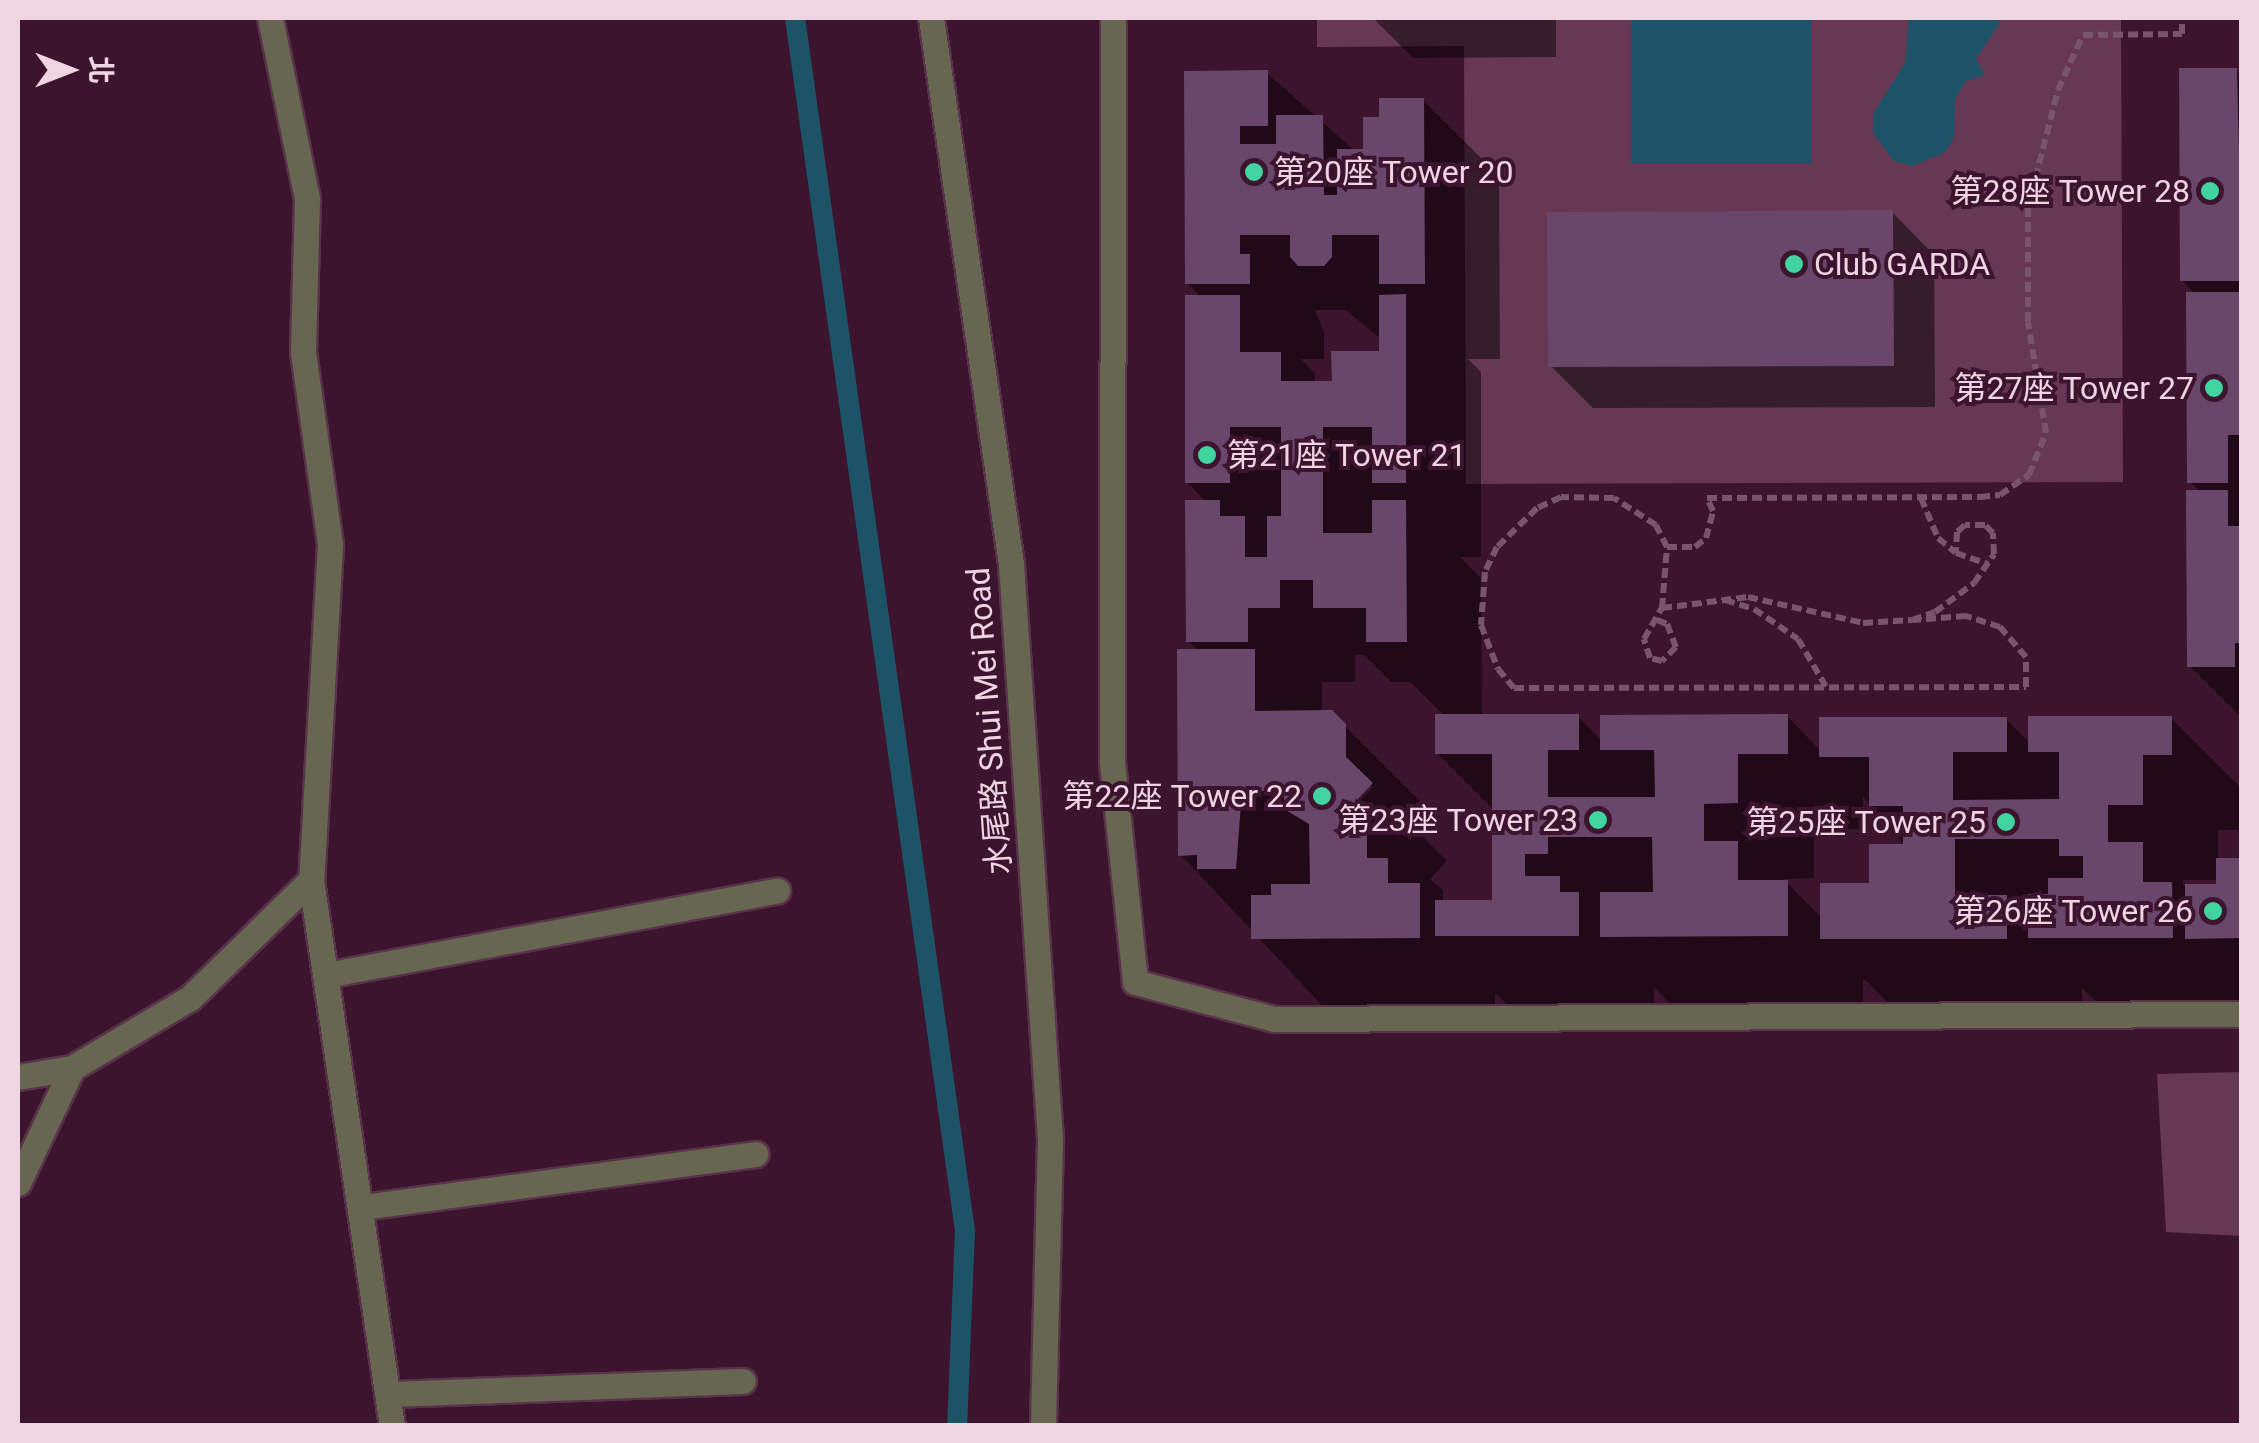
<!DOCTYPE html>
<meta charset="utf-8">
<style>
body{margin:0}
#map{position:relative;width:2259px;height:1443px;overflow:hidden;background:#3c142d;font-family:Roboto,"Noto Sans TC",sans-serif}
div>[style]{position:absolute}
.green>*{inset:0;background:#663853}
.water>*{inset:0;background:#1d5366}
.shadow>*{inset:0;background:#0007}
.stream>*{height:20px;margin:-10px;padding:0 10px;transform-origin:10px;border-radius:10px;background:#1d5366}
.building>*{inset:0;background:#69476b}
.path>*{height:6px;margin-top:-3px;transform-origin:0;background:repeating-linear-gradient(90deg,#78556a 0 10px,transparent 0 15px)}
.roads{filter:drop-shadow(2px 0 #59334a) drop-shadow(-2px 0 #59334a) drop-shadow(0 2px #59334a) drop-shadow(0 -2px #59334a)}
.minor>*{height:25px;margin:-12.5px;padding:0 12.5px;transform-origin:12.5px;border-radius:12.5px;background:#676651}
.dots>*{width:28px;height:28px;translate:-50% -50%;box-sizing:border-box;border:5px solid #3c142d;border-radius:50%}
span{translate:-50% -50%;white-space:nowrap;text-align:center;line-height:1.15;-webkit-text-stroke:8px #3c142d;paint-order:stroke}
.poi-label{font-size:32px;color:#efd4e2}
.left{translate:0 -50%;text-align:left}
.right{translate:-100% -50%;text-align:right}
.street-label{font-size:32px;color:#efd4e2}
.frame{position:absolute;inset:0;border:20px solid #efd4e2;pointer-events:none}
.north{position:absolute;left:20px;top:20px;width:100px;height:100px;-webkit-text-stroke:8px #3c142d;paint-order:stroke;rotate:90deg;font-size:28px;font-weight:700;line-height:40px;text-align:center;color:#efd4e2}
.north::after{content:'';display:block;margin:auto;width:35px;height:45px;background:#efd4e2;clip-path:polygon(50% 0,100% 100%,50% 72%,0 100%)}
</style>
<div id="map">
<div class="green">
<div style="clip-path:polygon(1317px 18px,2121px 18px,2123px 482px,1466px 484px,1464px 46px,1317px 47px)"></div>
<div style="clip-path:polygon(2241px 1072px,2241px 1236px,2166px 1232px,2157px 1074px)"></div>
</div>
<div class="water">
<div style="clip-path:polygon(1631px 18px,1812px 18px,1812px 164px,1631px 164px)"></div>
<div style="clip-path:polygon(1909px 18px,1995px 18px,2000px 23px,1976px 59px,1985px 75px,1966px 81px,1955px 99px,1954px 138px,1944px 153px,1912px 166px,1894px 161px,1873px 133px,1873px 114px,1905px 63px)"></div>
</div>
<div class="shadow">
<div style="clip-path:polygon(1373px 18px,1556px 18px,1556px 57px,1413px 58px)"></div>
<div style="clip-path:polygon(2236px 71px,2242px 76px,2242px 718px,2190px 666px,2201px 493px,2190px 481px,2196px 295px,2182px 280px)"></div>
<div style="clip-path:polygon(evenodd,1267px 73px,1356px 152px,1366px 152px,1382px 120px,1423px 100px,1499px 176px,1500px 359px,1468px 359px,1481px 372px,1481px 557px,1460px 557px,1481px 578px,1482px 716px,1578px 716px,1602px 741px,1787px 716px,1822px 752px,2006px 719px,2031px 744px,2171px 718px,2242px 789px,2242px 830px,2218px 830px,2218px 860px,2241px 860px,2242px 838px,2242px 1012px,2107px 1012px,2082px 988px,2082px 1013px,1899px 1013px,1863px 978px,1863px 1011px,1678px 1012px,1654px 987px,1654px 1011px,1514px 1011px,1495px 993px,1495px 1013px,1330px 1014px,1181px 855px,1199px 651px,1188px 641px,1207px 503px,1187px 482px,1201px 297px,1187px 283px,1186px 74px,1267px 73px,1315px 310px,1346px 310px,1382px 340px,1382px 353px,1334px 383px,1315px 383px,1315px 373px,1301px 359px,1324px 359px,1324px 332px,1315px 310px,1267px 73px,1355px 655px,1364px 655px,1391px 682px,1410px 682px,1445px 716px,1437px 753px,1495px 811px,1495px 902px,1443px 902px,1443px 891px,1430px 879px,1447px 861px,1422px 836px,1422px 803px,1345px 726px,1322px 713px,1322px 682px,1355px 682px,1355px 655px,1267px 73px,1367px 786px,1374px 786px,1349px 812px,1345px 808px,1367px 786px,1267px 73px,1863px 797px,1906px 846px,1871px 885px,1823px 919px,1783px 879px,1814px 878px,1814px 829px,1863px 829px,1863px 797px,1267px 73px,2183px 880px,2219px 880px,2219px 886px,2183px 886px,2183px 880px)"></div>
<div style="clip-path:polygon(1892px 212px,1934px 255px,1935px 407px,1593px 408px,1551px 366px)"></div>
</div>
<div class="stream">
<div style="left:795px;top:18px;width:1224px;rotate:82.02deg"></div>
<div style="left:965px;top:1230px;width:196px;rotate:92.3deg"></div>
</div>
<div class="building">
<div style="clip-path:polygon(2179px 68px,2237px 68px,2242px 281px,2180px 281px)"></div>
<div style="clip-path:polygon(1268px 70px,1268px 126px,1240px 126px,1240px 144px,1276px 144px,1276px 115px,1323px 115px,1324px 195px,1337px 195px,1337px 149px,1363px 149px,1363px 117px,1379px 117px,1379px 98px,1424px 98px,1425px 284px,1379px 284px,1379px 235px,1332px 235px,1332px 257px,1324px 266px,1298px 266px,1290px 257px,1290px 235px,1240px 235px,1240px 254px,1250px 254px,1250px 284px,1185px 284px,1184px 71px)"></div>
<div style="clip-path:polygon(1893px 210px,1894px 366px,1548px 367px,1547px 212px)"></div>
<div style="clip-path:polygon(2186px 292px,2241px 292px,2242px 435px,2228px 435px,2228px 483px,2187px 483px)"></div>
<div style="clip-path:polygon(1406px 294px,1406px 483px,1372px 483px,1372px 427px,1323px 427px,1323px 533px,1372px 533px,1372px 500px,1406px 500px,1407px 642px,1366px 642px,1366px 608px,1313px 608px,1313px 580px,1280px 580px,1280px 608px,1248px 608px,1248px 642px,1186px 642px,1185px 500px,1220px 500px,1220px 516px,1245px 516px,1245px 557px,1267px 557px,1267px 516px,1281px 516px,1281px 427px,1230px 427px,1230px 483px,1185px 483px,1185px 295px,1240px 295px,1240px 352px,1281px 352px,1281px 381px,1332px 381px,1331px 351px,1379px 351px,1379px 295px)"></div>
<div style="clip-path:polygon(2186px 490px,2228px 490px,2228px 526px,2242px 526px,2242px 643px,2235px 643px,2235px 667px,2187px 667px)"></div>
<div style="clip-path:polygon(1177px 649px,1255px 649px,1255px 711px,1332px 710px,1346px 724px,1346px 757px,1373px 783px,1356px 801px,1367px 813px,1367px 858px,1388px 858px,1388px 883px,1420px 883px,1420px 938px,1251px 939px,1251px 895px,1271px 895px,1271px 884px,1310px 884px,1309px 824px,1284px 809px,1284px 791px,1242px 791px,1236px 869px,1197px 869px,1197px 855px,1178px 856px)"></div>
<div style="clip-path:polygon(1435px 714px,1579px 714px,1579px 750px,1548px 750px,1548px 797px,1655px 797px,1654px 750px,1600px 750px,1600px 715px,1788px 714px,1788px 754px,1738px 754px,1738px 803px,1704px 804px,1704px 841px,1738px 841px,1738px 880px,1788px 880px,1788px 936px,1600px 937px,1600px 892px,1653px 892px,1652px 837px,1548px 837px,1548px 854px,1525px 854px,1525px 876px,1560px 876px,1560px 892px,1579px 892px,1579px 936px,1435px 936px,1435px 900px,1492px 900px,1492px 754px,1435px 754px)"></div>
<div style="clip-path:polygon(2028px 716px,2172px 716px,2172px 755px,2143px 755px,2143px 805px,2108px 805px,2108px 842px,2143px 842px,2143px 882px,2172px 882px,2173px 938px,2028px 938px,2028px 894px,2048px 894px,2048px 878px,2083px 878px,2083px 856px,2059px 856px,2059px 839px,1955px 839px,1955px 895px,2007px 895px,2007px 939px,1820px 939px,1820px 883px,1869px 883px,1869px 844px,1903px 844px,1903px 806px,1869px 806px,1869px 757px,1819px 757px,1819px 717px,2007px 717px,2007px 752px,1953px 752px,1953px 800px,2059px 799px,2059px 752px,2028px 752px)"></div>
<div style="clip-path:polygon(2216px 858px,2242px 858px,2242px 938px,2185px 939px,2185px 884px,2216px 884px)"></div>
</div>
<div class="path">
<div style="left:1921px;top:498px;width:43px;rotate:67deg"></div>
<div style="left:1938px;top:538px;width:23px;rotate:40deg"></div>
<div style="left:1956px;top:553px;width:34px;rotate:19deg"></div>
<div style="left:1667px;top:547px;width:28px"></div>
<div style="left:1695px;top:547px;width:14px;rotate:-39deg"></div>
<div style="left:1706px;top:538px;width:28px;rotate:-75deg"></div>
<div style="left:1713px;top:511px;width:14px;rotate:-115deg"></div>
<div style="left:1707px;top:498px;width:273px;rotate:-0.2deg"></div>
<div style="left:1980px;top:497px;width:20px;rotate:-6deg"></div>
<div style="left:2000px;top:495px;width:35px;rotate:-35deg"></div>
<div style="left:2029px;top:475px;width:45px;rotate:-68deg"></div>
<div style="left:2046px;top:433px;width:112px;rotate:-99.2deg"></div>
<div style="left:2028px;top:322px;width:115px;rotate:-90deg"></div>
<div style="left:2028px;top:207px;width:121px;rotate:-75.6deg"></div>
<div style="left:2058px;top:90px;width:60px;rotate:-65.6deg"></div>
<div style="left:2083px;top:35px;width:99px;rotate:-0.6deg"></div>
<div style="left:2182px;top:34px;width:16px;rotate:-90deg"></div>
<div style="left:1725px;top:600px;width:30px;rotate:17deg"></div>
<div style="left:1754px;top:609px;width:53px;rotate:34.3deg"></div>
<div style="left:1798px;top:639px;width:56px;rotate:59.7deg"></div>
<div style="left:1662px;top:608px;width:87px;rotate:-7.3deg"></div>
<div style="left:1748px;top:597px;width:118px;rotate:12.7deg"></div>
<div style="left:1863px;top:623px;width:49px;rotate:-3.5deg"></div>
<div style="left:1912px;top:620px;width:24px;rotate:-19deg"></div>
<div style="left:1935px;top:612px;width:49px;rotate:-36.6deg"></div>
<div style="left:1974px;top:583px;width:35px;rotate:-55deg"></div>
<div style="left:1994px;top:554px;width:21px;rotate:-93deg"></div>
<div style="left:1993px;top:533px;width:11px;rotate:-135deg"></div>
<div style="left:1985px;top:525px;width:20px;rotate:180deg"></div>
<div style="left:1965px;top:525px;width:11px;rotate:139deg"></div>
<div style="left:1957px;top:532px;width:21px;rotate:93deg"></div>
<div style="left:1657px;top:620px;width:11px;rotate:22deg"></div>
<div style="left:1667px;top:624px;width:25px;rotate:69deg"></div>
<div style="left:1676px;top:647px;width:20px;rotate:135deg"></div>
<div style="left:1662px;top:661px;width:12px;rotate:-166deg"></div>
<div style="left:1650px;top:658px;width:20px;rotate:-108deg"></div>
<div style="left:1644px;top:639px;width:36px;rotate:-60deg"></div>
<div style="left:1662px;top:608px;width:61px;rotate:-85.3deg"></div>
<div style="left:1667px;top:547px;width:25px;rotate:-117deg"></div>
<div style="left:1656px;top:525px;width:50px;rotate:-147.3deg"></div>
<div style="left:1614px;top:498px;width:53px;rotate:-178.9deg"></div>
<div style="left:1561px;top:497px;width:26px;rotate:155deg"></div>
<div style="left:1537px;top:508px;width:56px;rotate:135.7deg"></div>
<div style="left:1497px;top:547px;width:28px;rotate:116deg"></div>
<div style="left:1485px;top:572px;width:53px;rotate:94.3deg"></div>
<div style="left:1481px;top:625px;width:47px;rotate:68.9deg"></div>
<div style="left:1498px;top:669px;width:25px;rotate:50deg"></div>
<div style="left:1514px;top:688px;width:512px;rotate:-0.11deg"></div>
<div style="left:2026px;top:687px;width:30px;rotate:-90deg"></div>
<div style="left:2026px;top:657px;width:40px;rotate:-131deg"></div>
<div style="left:2000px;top:627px;width:36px;rotate:-162deg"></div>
<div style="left:1966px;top:616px;width:54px;rotate:175.8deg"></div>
</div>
<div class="roads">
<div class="minor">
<div style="left:270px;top:18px;width:185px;rotate:78.4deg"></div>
<div style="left:307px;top:199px;width:153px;rotate:91.5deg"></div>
<div style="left:303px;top:352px;width:195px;rotate:82deg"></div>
<div style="left:330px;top:545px;width:336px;rotate:93.2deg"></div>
<div style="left:311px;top:880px;width:552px;rotate:81.56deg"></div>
<div style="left:931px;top:18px;width:552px;rotate:81.66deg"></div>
<div style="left:1011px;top:564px;width:576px;rotate:86.12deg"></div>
<div style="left:1050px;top:1139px;width:287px;rotate:91.4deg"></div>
<div style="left:1113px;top:18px;width:744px;rotate:90.08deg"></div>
<div style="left:1112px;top:762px;width:221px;rotate:84deg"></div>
<div style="left:1135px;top:982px;width:144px;rotate:14.9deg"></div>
<div style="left:1274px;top:1019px;width:968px;rotate:-0.3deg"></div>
<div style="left:326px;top:975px;width:459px;rotate:-10.6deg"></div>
<div style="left:18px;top:1077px;width:55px;rotate:-9.5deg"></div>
<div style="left:72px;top:1068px;width:137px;rotate:-30.7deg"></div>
<div style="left:190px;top:998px;width:169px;rotate:-44.3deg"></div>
<div style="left:18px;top:1183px;width:127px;rotate:-64.8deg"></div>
<div style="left:363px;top:1207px;width:396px;rotate:-7.7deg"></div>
<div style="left:390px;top:1394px;width:353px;rotate:-2.1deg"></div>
</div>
</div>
<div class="dots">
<div style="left:1254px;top:172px;background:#41d4a1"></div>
<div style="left:2210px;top:191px;background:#41d4a1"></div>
<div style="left:1794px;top:264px;background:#41d4a1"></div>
<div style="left:2214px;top:388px;background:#41d4a1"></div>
<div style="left:1207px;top:455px;background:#41d4a1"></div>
<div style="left:1322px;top:796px;background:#41d4a1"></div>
<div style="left:1598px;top:820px;background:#41d4a1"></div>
<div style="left:2006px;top:822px;background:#41d4a1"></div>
<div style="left:2213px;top:911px;background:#41d4a1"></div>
</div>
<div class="poi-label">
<span class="left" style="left:1274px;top:172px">第20座 Tower 20</span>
<span class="right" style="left:2190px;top:191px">第28座 Tower 28</span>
<span class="left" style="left:1814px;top:264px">Club GARDA</span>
<span class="right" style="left:2194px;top:388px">第27座 Tower 27</span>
<span class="left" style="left:1227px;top:455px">第21座 Tower 21</span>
<span class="right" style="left:1302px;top:796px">第22座 Tower 22</span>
<span class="right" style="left:1578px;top:820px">第23座 Tower 23</span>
<span class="right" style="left:1986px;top:822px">第25座 Tower 25</span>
<span class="right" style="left:2193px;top:911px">第26座 Tower 26</span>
</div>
<div class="street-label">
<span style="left:989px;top:721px;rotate:-94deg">水尾路 Shui Mei Road</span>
</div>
<div class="frame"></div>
<div class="north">北</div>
</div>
